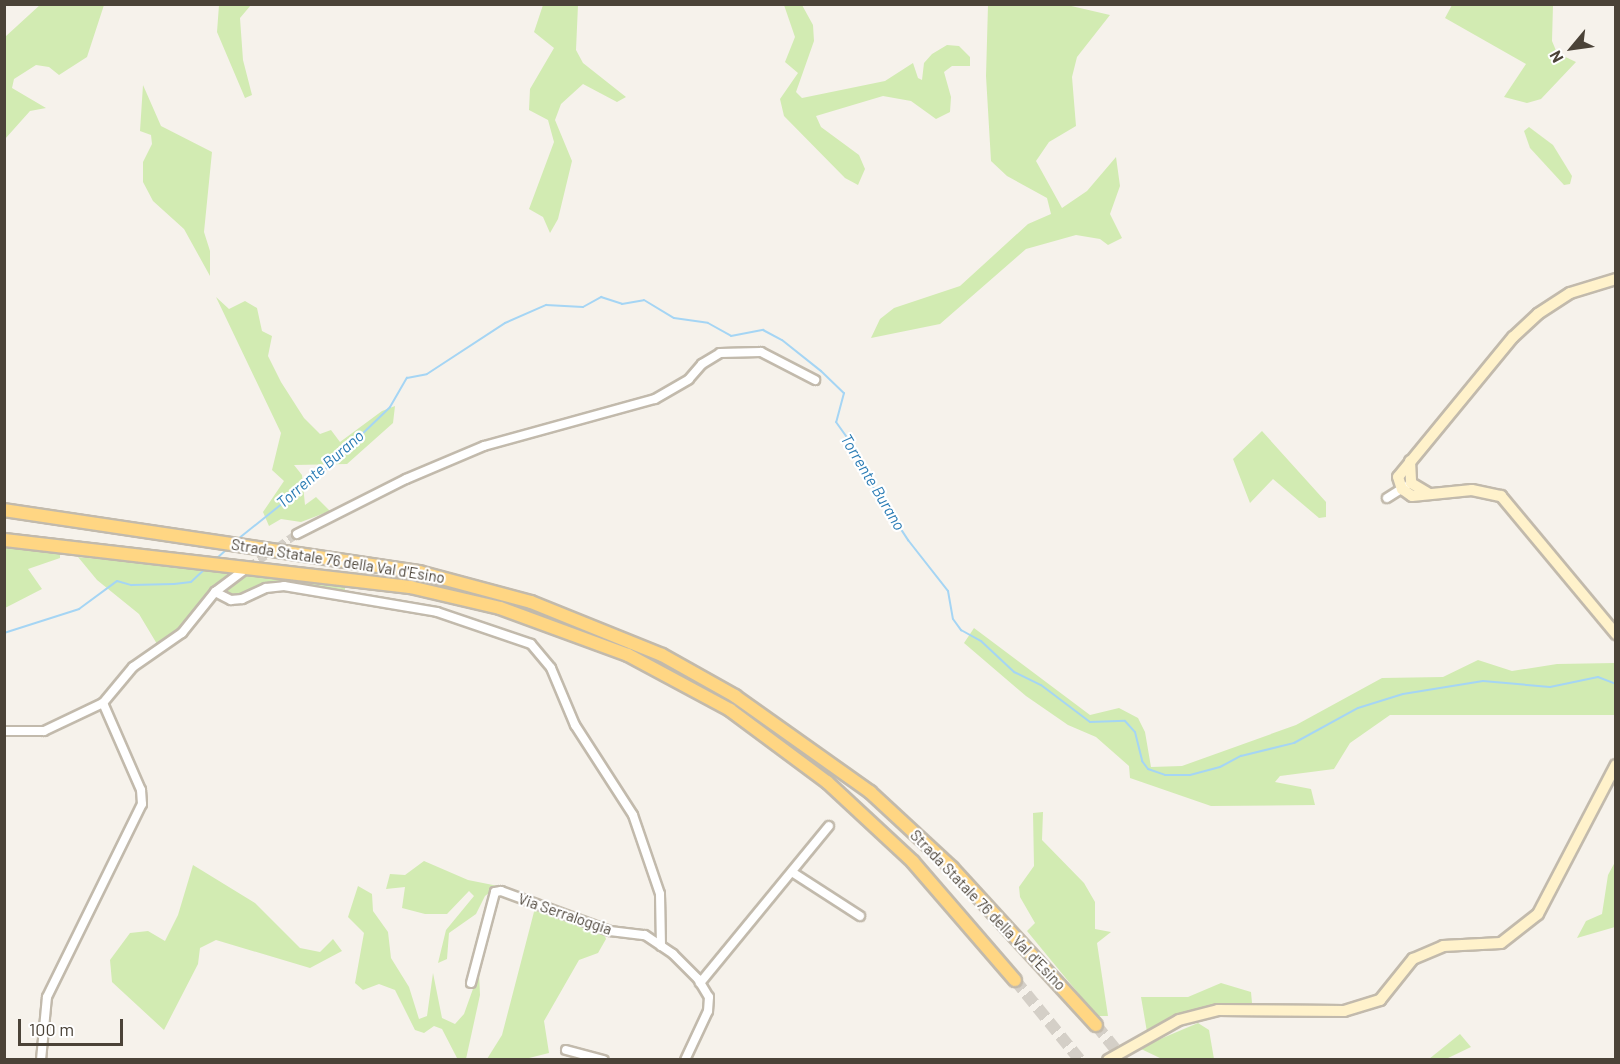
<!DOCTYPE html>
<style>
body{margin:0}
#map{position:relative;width:1620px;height:1064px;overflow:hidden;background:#f6f2eb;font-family:Barlow,sans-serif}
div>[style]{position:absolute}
.green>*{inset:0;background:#d2ebb2}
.stream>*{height:2px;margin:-1px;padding:0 1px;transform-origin:1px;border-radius:1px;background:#a5d5f4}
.minor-tunnel>*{height:8px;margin-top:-4px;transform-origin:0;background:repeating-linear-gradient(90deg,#d4cfc7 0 8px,transparent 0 12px)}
.trunk-tunnel>*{height:12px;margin-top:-6px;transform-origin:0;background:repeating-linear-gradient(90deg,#d4cfc7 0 12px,transparent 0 18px)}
.roads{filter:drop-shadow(2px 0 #c2baac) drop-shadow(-2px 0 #c2baac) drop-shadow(0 2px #c2baac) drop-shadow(0 -2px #c2baac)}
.minor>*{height:8px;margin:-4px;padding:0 4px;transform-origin:4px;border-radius:4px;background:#fff}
.secondary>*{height:10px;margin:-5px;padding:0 5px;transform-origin:5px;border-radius:5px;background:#fff2cb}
.trunk>*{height:12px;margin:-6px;padding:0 6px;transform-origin:6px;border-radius:6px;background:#ffd683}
span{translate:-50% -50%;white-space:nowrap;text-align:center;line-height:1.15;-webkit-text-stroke:4.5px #fff;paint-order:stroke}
.street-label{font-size:15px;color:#4b4338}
.water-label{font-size:16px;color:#297bb4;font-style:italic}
.frame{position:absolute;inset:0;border:6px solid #4b4338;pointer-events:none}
.north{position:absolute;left:1542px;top:18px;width:60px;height:60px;-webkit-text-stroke:4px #fff;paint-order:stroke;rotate:241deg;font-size:16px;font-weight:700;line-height:24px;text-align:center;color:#4b4338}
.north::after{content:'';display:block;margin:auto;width:21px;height:27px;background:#4b4338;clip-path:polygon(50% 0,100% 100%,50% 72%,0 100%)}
.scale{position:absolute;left:18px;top:1019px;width:105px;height:27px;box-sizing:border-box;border:3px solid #4b4338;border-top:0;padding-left:8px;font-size:18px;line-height:21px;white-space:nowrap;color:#4b4338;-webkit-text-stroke:4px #fff;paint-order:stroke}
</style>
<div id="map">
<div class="green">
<div style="clip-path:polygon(41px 4px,104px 5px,87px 57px,59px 75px,49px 67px,36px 65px,14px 79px,12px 88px,46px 108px,30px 111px,5px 139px,5px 37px)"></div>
<div style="clip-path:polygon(219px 5px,251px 5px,240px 18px,243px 60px,252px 95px,245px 98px,217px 32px)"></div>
<div style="clip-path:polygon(543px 5px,578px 5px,576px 50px,583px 63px,626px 97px,617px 102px,583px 84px,561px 104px,555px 120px,572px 161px,558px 219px,550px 233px,543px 217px,529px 209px,554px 142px,548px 120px,529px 110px,530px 89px,554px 48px,534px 32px)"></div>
<div style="clip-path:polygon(784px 5px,802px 5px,813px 25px,814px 41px,796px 92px,802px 98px,885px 81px,913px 63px,918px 78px,922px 80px,924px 63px,932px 54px,947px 45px,959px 46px,970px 57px,970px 66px,952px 66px,944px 72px,951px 97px,950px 112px,936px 119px,911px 101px,883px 96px,816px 116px,821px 127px,859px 155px,865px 169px,858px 185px,845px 178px,784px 116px,780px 99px,798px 73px,785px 62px,795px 37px)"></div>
<div style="clip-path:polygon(988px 5px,1067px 5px,1110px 15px,1077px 57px,1072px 77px,1076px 126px,1049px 142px,1036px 161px,1062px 208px,1087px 191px,1116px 157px,1120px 186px,1110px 214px,1122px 238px,1108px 245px,1100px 239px,1076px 235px,1026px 249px,940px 324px,871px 338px,880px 319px,894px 308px,960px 286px,1028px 224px,1051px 214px,1047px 198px,1007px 176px,991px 161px,986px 76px)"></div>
<div style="clip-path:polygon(1452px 5px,1553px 5px,1552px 41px,1557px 53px,1576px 62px,1541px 99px,1527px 103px,1504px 97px,1526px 64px,1445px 18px)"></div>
<div style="clip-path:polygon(143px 85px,161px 126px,212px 152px,204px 232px,210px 251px,210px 276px,184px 229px,153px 201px,143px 182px,143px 162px,152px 144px,151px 135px,140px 131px)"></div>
<div style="clip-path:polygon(1529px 127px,1553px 145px,1572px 176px,1570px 184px,1564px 185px,1530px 148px,1524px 131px)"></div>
<div style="clip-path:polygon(216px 297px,229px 309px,245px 301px,257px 308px,262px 331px,272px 336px,268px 356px,281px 382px,304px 418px,320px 434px,331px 430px,340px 442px,382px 411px,395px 406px,393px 423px,347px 464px,294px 465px,302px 475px,305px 505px,316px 497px,330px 511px,301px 522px,281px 519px,269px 526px,263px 512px,284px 481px,272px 470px,281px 433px)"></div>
<div style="clip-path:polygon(1262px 431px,1326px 502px,1326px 517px,1319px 518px,1273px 479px,1250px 503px,1233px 459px)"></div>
<div style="clip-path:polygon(5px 546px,60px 553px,60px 558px,28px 569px,42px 589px,5px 608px)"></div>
<div style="clip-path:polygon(78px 557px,345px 583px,345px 593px,278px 582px,232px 596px,216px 585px,179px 628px,157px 644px,139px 614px,97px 580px)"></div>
<div style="clip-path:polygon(974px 628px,1090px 715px,1119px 708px,1138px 718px,1145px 732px,1151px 767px,1182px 766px,1296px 725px,1382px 678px,1443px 677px,1478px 660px,1512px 671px,1557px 664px,1615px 663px,1615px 715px,1390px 715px,1350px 743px,1334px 769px,1280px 776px,1275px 782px,1311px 789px,1315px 805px,1211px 806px,1130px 778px,1129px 766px,1096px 737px,1068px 725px,1026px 696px,964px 643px)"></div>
<div style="clip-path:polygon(1043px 812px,1042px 840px,1084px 883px,1095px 902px,1095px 929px,1111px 932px,1097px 943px,1108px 1016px,1097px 1016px,1027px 931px,1035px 923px,1020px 897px,1019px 887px,1034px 866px,1033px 813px)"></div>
<div style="clip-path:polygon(424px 861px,468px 880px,498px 886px,485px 896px,476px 914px,449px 933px,447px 959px,438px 963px,446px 930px,474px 896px,469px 891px,447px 914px,425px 914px,402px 908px,405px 887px,386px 889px,390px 874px,405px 875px)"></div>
<div style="clip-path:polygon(1615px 862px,1615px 927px,1577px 938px,1586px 921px,1602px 914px,1608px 875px)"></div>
<div style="clip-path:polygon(193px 865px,255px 903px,300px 948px,320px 952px,333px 939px,342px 951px,310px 968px,216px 940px,200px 948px,198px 964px,164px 1030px,112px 982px,110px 960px,130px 933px,148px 931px,165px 941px,178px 915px)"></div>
<div style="clip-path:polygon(358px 886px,372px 894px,373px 911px,388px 932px,391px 958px,409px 987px,419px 1019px,427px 1016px,433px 973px,442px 1018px,455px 1024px,464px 1014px,479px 972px,480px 995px,466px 1059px,457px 1058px,442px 1029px,434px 1026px,424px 1033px,415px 1030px,395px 990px,379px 984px,363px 990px,355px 983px,364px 933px,348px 917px)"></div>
<div style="clip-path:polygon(535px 908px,604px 934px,606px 939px,598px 953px,579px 960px,544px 1021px,549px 1053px,525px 1059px,487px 1059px,502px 1035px)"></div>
<div style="clip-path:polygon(1221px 983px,1251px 992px,1252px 1003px,1238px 1003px,1177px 1018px,1147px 1032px,1141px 997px,1188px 997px)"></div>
<div style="clip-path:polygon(1198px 1023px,1209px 1030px,1214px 1059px,1162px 1059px,1139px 1048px)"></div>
<div style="clip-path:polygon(1460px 1034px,1471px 1047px,1446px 1059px,1429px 1059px)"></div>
</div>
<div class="stream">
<div style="left:238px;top:539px;width:117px;rotate:-38.7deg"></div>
<div style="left:329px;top:466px;width:85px;rotate:-44deg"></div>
<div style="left:390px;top:407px;width:34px;rotate:-60deg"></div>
<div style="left:407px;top:378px;width:20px;rotate:-11deg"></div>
<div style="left:427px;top:374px;width:93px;rotate:-33.2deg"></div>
<div style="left:505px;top:323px;width:45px;rotate:-23.7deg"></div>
<div style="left:546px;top:305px;width:37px;rotate:3deg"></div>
<div style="left:583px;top:307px;width:21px;rotate:-29deg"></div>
<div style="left:601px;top:297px;width:22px;rotate:18deg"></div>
<div style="left:622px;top:304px;width:22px;rotate:-10deg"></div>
<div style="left:644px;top:300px;width:35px;rotate:31deg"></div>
<div style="left:674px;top:318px;width:34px;rotate:8deg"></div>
<div style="left:708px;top:323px;width:26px;rotate:29deg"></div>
<div style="left:731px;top:336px;width:33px;rotate:-11deg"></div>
<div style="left:763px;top:330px;width:21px;rotate:28deg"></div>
<div style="left:782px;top:340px;width:50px;rotate:38.5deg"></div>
<div style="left:821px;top:371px;width:32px;rotate:44deg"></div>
<div style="left:844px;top:393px;width:30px;rotate:105deg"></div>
<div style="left:836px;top:422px;width:43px;rotate:54.5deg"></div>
<div style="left:861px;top:457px;width:20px;rotate:75deg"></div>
<div style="left:866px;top:476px;width:77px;rotate:56.7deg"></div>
<div style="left:908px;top:540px;width:65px;rotate:51.9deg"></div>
<div style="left:948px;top:591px;width:28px;rotate:80deg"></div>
<div style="left:953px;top:619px;width:14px;rotate:54deg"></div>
<div style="left:961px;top:630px;width:23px;rotate:29deg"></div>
<div style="left:981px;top:641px;width:45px;rotate:43.2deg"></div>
<div style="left:1014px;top:672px;width:30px;rotate:26deg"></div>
<div style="left:1041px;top:685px;width:61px;rotate:37.1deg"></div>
<div style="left:1090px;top:722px;width:35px;rotate:-2deg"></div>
<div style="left:1125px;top:721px;width:15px;rotate:48deg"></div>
<div style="left:1135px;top:732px;width:30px;rotate:76deg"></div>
<div style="left:1142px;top:761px;width:10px;rotate:53deg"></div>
<div style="left:1148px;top:769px;width:18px;rotate:19deg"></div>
<div style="left:1165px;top:775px;width:25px"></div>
<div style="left:1190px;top:775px;width:31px;rotate:-15deg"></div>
<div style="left:1220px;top:767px;width:24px;rotate:-28deg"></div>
<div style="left:1241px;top:756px;width:55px;rotate:-13.8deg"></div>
<div style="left:1294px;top:743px;width:73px;rotate:-28.7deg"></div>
<div style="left:1358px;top:708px;width:47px;rotate:-17.3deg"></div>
<div style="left:1403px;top:694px;width:81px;rotate:-9.2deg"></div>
<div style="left:1483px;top:681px;width:67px;rotate:5.1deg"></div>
<div style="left:1550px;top:687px;width:49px;rotate:-11.8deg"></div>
<div style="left:1598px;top:677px;width:19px;rotate:21deg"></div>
<div style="left:216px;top:559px;width:15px;rotate:-42deg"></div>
<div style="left:4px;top:633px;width:79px;rotate:-17.7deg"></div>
<div style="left:79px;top:609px;width:47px;rotate:-36.4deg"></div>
<div style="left:117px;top:581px;width:15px;rotate:16deg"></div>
<div style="left:131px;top:585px;width:43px;rotate:-1.3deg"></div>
<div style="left:174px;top:584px;width:17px;rotate:-7deg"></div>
<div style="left:191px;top:582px;width:19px;rotate:-43deg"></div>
</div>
<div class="minor-tunnel">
<div style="left:249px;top:567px;width:58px;rotate:-34.5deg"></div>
</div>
<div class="trunk-tunnel">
<div style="left:1015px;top:980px;width:103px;rotate:50.9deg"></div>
<div style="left:1096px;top:1025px;width:45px;rotate:51.3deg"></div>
</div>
<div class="roads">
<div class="minor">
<div style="left:1387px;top:498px;width:22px;rotate:-32deg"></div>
<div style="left:297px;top:534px;width:122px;rotate:-26.8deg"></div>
<div style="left:406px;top:479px;width:85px;rotate:-22.9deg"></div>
<div style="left:484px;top:446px;width:177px;rotate:-15.4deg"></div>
<div style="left:655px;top:399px;width:39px;rotate:-30deg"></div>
<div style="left:689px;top:379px;width:20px;rotate:-49deg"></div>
<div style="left:702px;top:364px;width:21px;rotate:-31deg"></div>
<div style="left:720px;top:353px;width:41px;rotate:-1.4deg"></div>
<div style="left:761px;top:352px;width:61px;rotate:27.4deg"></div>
<div style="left:215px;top:592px;width:18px;rotate:27deg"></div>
<div style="left:231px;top:600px;width:11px;rotate:-5deg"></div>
<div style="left:242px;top:599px;width:26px;rotate:-25deg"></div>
<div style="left:266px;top:588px;width:18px;rotate:-6deg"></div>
<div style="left:284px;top:586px;width:155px;rotate:9.6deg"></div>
<div style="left:437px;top:612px;width:99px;rotate:18.8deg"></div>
<div style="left:531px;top:644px;width:31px;rotate:50deg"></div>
<div style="left:551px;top:668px;width:62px;rotate:67.2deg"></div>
<div style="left:575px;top:725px;width:107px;rotate:57.2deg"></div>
<div style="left:633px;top:815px;width:83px;rotate:71.1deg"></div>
<div style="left:660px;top:894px;width:52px;rotate:88.9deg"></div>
<div style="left:4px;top:731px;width:40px"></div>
<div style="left:44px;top:731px;width:65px;rotate:-25.4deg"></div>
<div style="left:103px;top:703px;width:47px;rotate:-50.2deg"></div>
<div style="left:133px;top:667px;width:60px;rotate:-34.8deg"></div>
<div style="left:182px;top:633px;width:53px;rotate:-51.2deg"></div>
<div style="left:215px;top:592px;width:36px;rotate:-37deg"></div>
<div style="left:792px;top:872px;width:81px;rotate:32.9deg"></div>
<div style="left:471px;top:983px;width:94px;rotate:-75.2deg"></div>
<div style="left:495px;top:892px;width:6px;rotate:-9deg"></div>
<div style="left:501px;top:891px;width:116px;rotate:20.2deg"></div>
<div style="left:610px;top:931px;width:35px;rotate:7deg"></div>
<div style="left:645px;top:935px;width:34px;rotate:34deg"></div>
<div style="left:673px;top:954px;width:35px;rotate:45deg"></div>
<div style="left:698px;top:979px;width:21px;rotate:59deg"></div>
<div style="left:709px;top:997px;width:14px;rotate:94deg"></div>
<div style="left:708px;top:1011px;width:54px;rotate:115.1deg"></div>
<div style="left:700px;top:983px;width:203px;rotate:-50.6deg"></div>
<div style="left:566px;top:1050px;width:39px;rotate:15deg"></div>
<div style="left:41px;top:1060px;width:63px;rotate:-84.6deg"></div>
<div style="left:47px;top:997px;width:215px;rotate:-63.8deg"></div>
<div style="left:142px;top:804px;width:14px;rotate:-94deg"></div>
<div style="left:141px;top:790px;width:95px;rotate:-113.6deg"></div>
</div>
<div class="secondary">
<div style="left:1616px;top:279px;width:48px;rotate:163.1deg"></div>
<div style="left:1570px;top:293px;width:38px;rotate:147deg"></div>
<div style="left:1538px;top:314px;width:34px;rotate:137deg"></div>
<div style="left:1513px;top:337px;width:181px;rotate:129.4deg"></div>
<div style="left:1398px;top:477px;width:13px;rotate:72deg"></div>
<div style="left:1402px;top:489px;width:12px;rotate:35deg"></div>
<div style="left:1412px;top:496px;width:60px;rotate:-5.7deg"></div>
<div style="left:1472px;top:490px;width:30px;rotate:12deg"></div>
<div style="left:1501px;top:496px;width:180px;rotate:50.2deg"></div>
<div style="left:1410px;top:461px;width:22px;rotate:87deg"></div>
<div style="left:1411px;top:483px;width:21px;rotate:31deg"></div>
<div style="left:1108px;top:1060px;width:81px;rotate:-29.4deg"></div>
<div style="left:1179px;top:1020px;width:40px;rotate:-14.4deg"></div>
<div style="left:1218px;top:1010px;width:126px;rotate:0.5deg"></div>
<div style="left:1344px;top:1011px;width:38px;rotate:-17deg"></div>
<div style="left:1380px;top:1000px;width:53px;rotate:-51.2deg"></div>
<div style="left:1413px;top:959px;width:33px;rotate:-23deg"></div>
<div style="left:1443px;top:946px;width:58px;rotate:-3deg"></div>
<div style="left:1501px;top:943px;width:47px;rotate:-38.1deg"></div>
<div style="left:1538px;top:914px;width:168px;rotate:-62.4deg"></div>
</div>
<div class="trunk">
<div style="left:4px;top:510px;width:420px;rotate:8.5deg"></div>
<div style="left:419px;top:572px;width:116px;rotate:15deg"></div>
<div style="left:531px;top:602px;width:141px;rotate:22deg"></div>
<div style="left:662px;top:655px;width:84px;rotate:29.3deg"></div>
<div style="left:735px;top:696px;width:166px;rotate:35.4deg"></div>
<div style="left:870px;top:792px;width:112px;rotate:42.8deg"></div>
<div style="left:952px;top:868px;width:213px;rotate:47.5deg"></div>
<div style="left:4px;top:540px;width:409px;rotate:6.6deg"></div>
<div style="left:410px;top:587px;width:92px;rotate:13.1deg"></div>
<div style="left:500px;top:608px;width:136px;rotate:20.2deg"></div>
<div style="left:628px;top:655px;width:116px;rotate:28.3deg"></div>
<div style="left:730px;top:710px;width:121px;rotate:36.6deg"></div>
<div style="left:827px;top:782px;width:117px;rotate:42.9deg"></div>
<div style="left:913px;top:862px;width:156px;rotate:49.2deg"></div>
</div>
</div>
<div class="street-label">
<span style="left:338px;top:561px;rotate:9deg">Strada Statale 76 della Val d'Esino</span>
<span style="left:988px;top:910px;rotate:46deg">Strada Statale 76 della Val d'Esino</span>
<span style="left:565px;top:914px;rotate:19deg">Via Serraloggia</span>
</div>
<div class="water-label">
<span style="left:320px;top:469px;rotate:-41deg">Torrente Burano</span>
<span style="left:873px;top:482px;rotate:59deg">Torrente Burano</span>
</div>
<div class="frame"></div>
<div class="north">N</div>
<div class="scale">100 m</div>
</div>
